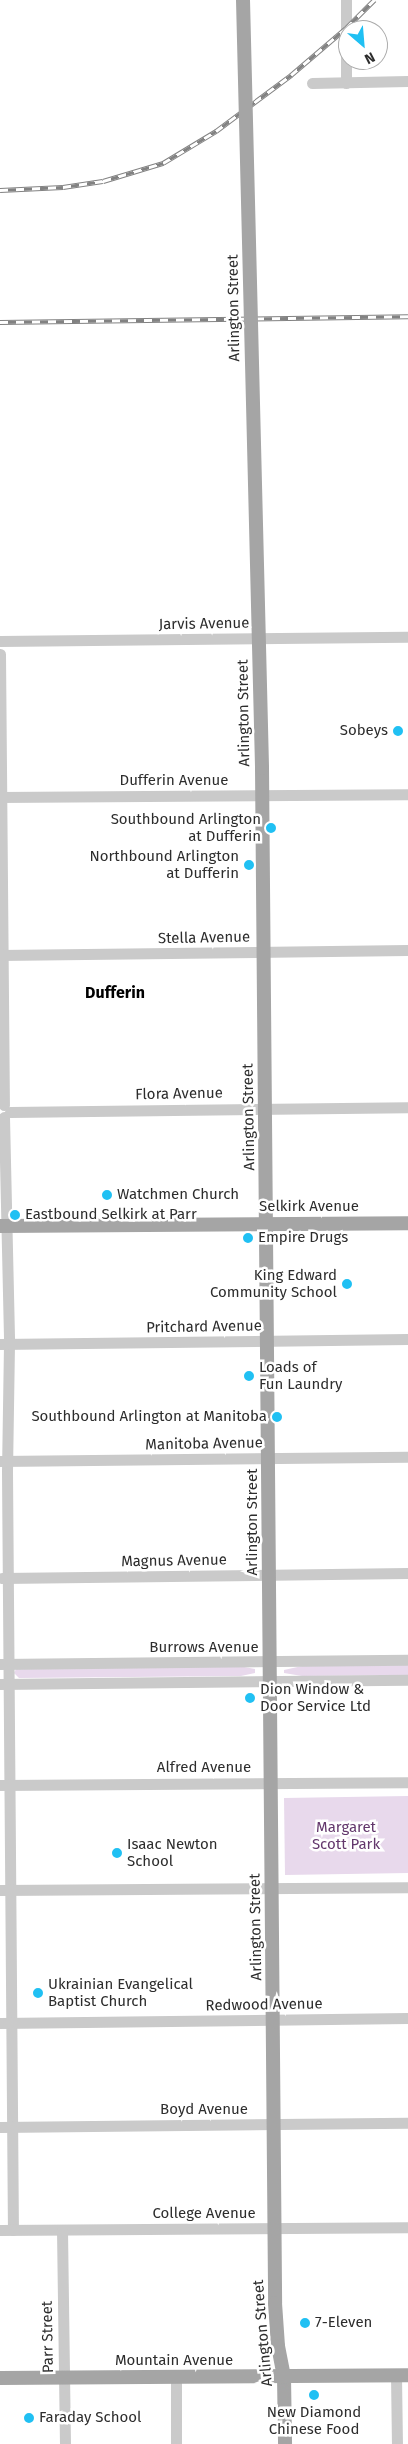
<!DOCTYPE html>
<style>
body{margin:0}
#map{position:relative;width:408px;height:2444px;overflow:hidden;background:#fff;font-family:"Fira Sans",sans-serif}
div>[style]{position:absolute}
.green>*{inset:0;background:#e8d9ec}
.minor>*{height:11px;margin:-5.5px;padding:0 5.5px;transform-origin:5.5px;border-radius:5.5px;background:#cacaca}
.major>*{height:14px;margin:-7px;padding:0 7px;transform-origin:7px;border-radius:7px;background:#a5a5a5}
.rail>*{height:4.5px;margin-top:-2.25px;transform-origin:0;background:repeating-linear-gradient(90deg,#fff 0 8px,#828282 0 16px);box-sizing:border-box;border-block:1px solid #828282}
.major-bridge>*{height:14px;margin:-7px;padding:0 7px;transform-origin:7px;border-radius:7px;background:#a5a5a5}
.dots>*{width:14px;height:14px;translate:-50% -50%;box-sizing:border-box;border:2px solid #fff;border-radius:50%}
span{translate:-50% -50%;white-space:nowrap;text-align:center;line-height:1.15;-webkit-text-stroke:5px #fff;paint-order:stroke}
.street-label{font-size:15px;color:#2d2d2d}
.poi-label{font-size:15px;color:#2d2d2d}
.right{translate:-100% -50%;text-align:right}
.left{translate:0 -50%;text-align:left}
.park-label{font-size:15px;color:#63376c}
.neighbourhood-label{font-size:16px;color:#000;font-weight:700}
.north{position:absolute;left:338px;top:20px;width:50px;height:50px;box-sizing:border-box;background:#fff;border:1px solid #ababab;border-radius:50%;rotate:153deg;font-size:14px;font-weight:700;line-height:20px;text-align:center;color:#2d2d2d}
.north::after{content:'';display:block;margin:auto;width:18px;height:22px;background:#20c0f3;clip-path:polygon(50% 0,100% 100%,50% 72%,0 100%)}
</style>
<div id="map">
<div class="green">
<div style="clip-path:polygon(408px 1665px,408px 1675px,302px 1676px,284px 1673px,284px 1670px,302px 1666px)"></div>
<div style="clip-path:polygon(239px 1666px,255px 1669px,255px 1673px,241px 1676px,19px 1678px,14px 1673px,16px 1669px)"></div>
<div style="clip-path:polygon(408px 1796px,408px 1873px,285px 1875px,284px 1798px)"></div>
</div>
<div class="minor">
<div style="left:346px;top:0;width:83px;rotate:90deg"></div>
<div style="left:312px;top:83px;width:96px;rotate:-1.2deg"></div>
<div style="left:0;top:641px;width:408px;rotate:-0.6deg"></div>
<div style="left:0;top:654px;width:451px;rotate:89.5deg"></div>
<div style="left:0;top:797px;width:408px;rotate:-0.4deg"></div>
<div style="left:0;top:955px;width:408px;rotate:-0.7deg"></div>
<div style="left:10px;top:1112px;width:398px;rotate:-0.7deg"></div>
<div style="left:4px;top:1117px;width:227px;rotate:88.7deg"></div>
<div style="left:9px;top:1344px;width:128px;rotate:90.9deg"></div>
<div style="left:7px;top:1472px;width:758px;rotate:89.55deg"></div>
<div style="left:0;top:1344px;width:408px;rotate:-0.7deg"></div>
<div style="left:0;top:1461px;width:408px;rotate:-0.6deg"></div>
<div style="left:2px;top:1578px;width:406px;rotate:-0.7deg"></div>
<div style="left:0;top:1664px;width:408px;rotate:-0.6deg"></div>
<div style="left:0;top:1684px;width:408px;rotate:-0.6deg"></div>
<div style="left:0;top:1785px;width:408px;rotate:-0.4deg"></div>
<div style="left:0;top:1890px;width:408px;rotate:-0.4deg"></div>
<div style="left:0;top:2023px;width:408px;rotate:-0.7deg"></div>
<div style="left:0;top:2127px;width:408px;rotate:-0.6deg"></div>
<div style="left:0;top:2230px;width:408px;rotate:-0.4deg"></div>
<div style="left:62px;top:2230px;width:214px;rotate:89.2deg"></div>
<div style="left:396px;top:2375px;width:69px;rotate:89.2deg"></div>
<div style="left:176px;top:2378px;width:66px;rotate:90deg"></div>
</div>
<div class="major">
<div style="left:262px;top:768px;width:1535px;rotate:89.51deg"></div>
<div style="left:275px;top:2303px;width:43px;rotate:86deg"></div>
<div style="left:278px;top:2346px;width:32px;rotate:79deg"></div>
<div style="left:284px;top:2377px;width:67px;rotate:89.1deg"></div>
<div style="left:0;top:1226px;width:408px;rotate:-0.4deg"></div>
<div style="left:0;top:2378px;width:408px;rotate:-0.4deg"></div>
</div>
<div class="rail">
<div style="left:0;top:190px;width:63px;rotate:-2.7deg"></div>
<div style="left:63px;top:187px;width:40px;rotate:-8.5deg"></div>
<div style="left:103px;top:181px;width:63px;rotate:-16.7deg"></div>
<div style="left:163px;top:163px;width:62px;rotate:-31.1deg"></div>
<div style="left:216px;top:131px;width:94px;rotate:-36.7deg"></div>
<div style="left:291px;top:75px;width:72px;rotate:-40.5deg"></div>
<div style="left:346px;top:28px;width:40px;rotate:-45deg"></div>
<div style="left:0;top:322px;width:408px;rotate:-0.8deg"></div>
</div>
<div class="major-bridge">
<div style="left:243px;top:0;width:768px;rotate:88.58deg"></div>
</div>
<div class="dots">
<div style="left:398px;top:731px;background:#20c0f3"></div>
<div style="left:271px;top:828px;background:#20c0f3"></div>
<div style="left:249px;top:865px;background:#20c0f3"></div>
<div style="left:107px;top:1195px;background:#20c0f3"></div>
<div style="left:15px;top:1215px;background:#20c0f3"></div>
<div style="left:248px;top:1238px;background:#20c0f3"></div>
<div style="left:347px;top:1284px;background:#20c0f3"></div>
<div style="left:249px;top:1376px;background:#20c0f3"></div>
<div style="left:277px;top:1417px;background:#20c0f3"></div>
<div style="left:250px;top:1698px;background:#20c0f3"></div>
<div style="left:117px;top:1853px;background:#20c0f3"></div>
<div style="left:38px;top:1993px;background:#20c0f3"></div>
<div style="left:305px;top:2323px;background:#20c0f3"></div>
<div style="left:314px;top:2395px;background:#20c0f3"></div>
<div style="left:29px;top:2418px;background:#20c0f3"></div>
</div>
<div class="street-label">
<span style="left:234px;top:308px;rotate:-91deg">Arlington Street</span>
<span style="left:204px;top:624px;rotate:-1deg">Jarvis Avenue</span>
<span style="left:244px;top:713px;rotate:-91deg">Arlington Street</span>
<span style="left:174px;top:781px">Dufferin Avenue</span>
<span style="left:204px;top:938px;rotate:-1deg">Stella Avenue</span>
<span style="left:179px;top:1094px;rotate:-1deg">Flora Avenue</span>
<span style="left:249px;top:1117px;rotate:-91deg">Arlington Street</span>
<span style="left:309px;top:1207px">Selkirk Avenue</span>
<span style="left:204px;top:1327px;rotate:-1deg">Pritchard Avenue</span>
<span style="left:204px;top:1444px;rotate:-1deg">Manitoba Avenue</span>
<span style="left:253px;top:1522px;rotate:-90deg">Arlington Street</span>
<span style="left:174px;top:1561px;rotate:-1deg">Magnus Avenue</span>
<span style="left:204px;top:1648px">Burrows Avenue</span>
<span style="left:204px;top:1768px">Alfred Avenue</span>
<span style="left:256px;top:1927px;rotate:-91deg">Arlington Street</span>
<span style="left:264px;top:2005px;rotate:-1deg">Redwood Avenue</span>
<span style="left:204px;top:2110px">Boyd Avenue</span>
<span style="left:204px;top:2214px">College Avenue</span>
<span style="left:263px;top:2333px;rotate:-95deg">Arlington Street</span>
<span style="left:48px;top:2337px;rotate:-91deg">Parr Street</span>
<span style="left:174px;top:2361px">Mountain Avenue</span>
</div>
<div class="poi-label">
<span class="right" style="left:388px;top:731px">Sobeys</span>
<span class="right" style="left:261px;top:828px">Southbound Arlington<br>at Dufferin</span>
<span class="right" style="left:239px;top:865px">Northbound Arlington<br>at Dufferin</span>
<span class="left" style="left:117px;top:1195px">Watchmen Church</span>
<span class="left" style="left:25px;top:1215px">Eastbound Selkirk at Parr</span>
<span class="left" style="left:258px;top:1238px">Empire Drugs</span>
<span class="right" style="left:337px;top:1284px">King Edward<br>Community School</span>
<span class="left" style="left:259px;top:1376px">Loads of<br>Fun Laundry</span>
<span class="right" style="left:267px;top:1417px">Southbound Arlington at Manitoba</span>
<span class="left" style="left:260px;top:1698px">Dion Window &amp;<br>Door Service Ltd</span>
<span class="left" style="left:127px;top:1853px">Isaac Newton<br>School</span>
<span class="left" style="left:48px;top:1993px">Ukrainian Evangelical<br>Baptist Church</span>
<span class="left" style="left:315px;top:2323px">7-Eleven</span>
<span style="left:314px;top:2421px">New Diamond<br>Chinese Food</span>
<span class="left" style="left:39px;top:2418px">Faraday School</span>
</div>
<div class="park-label">
<span style="left:346px;top:1836px">Margaret<br>Scott Park</span>
</div>
<div class="neighbourhood-label">
<span style="left:115px;top:993px">Dufferin</span>
</div>
<div class="north">N</div>
</div>
